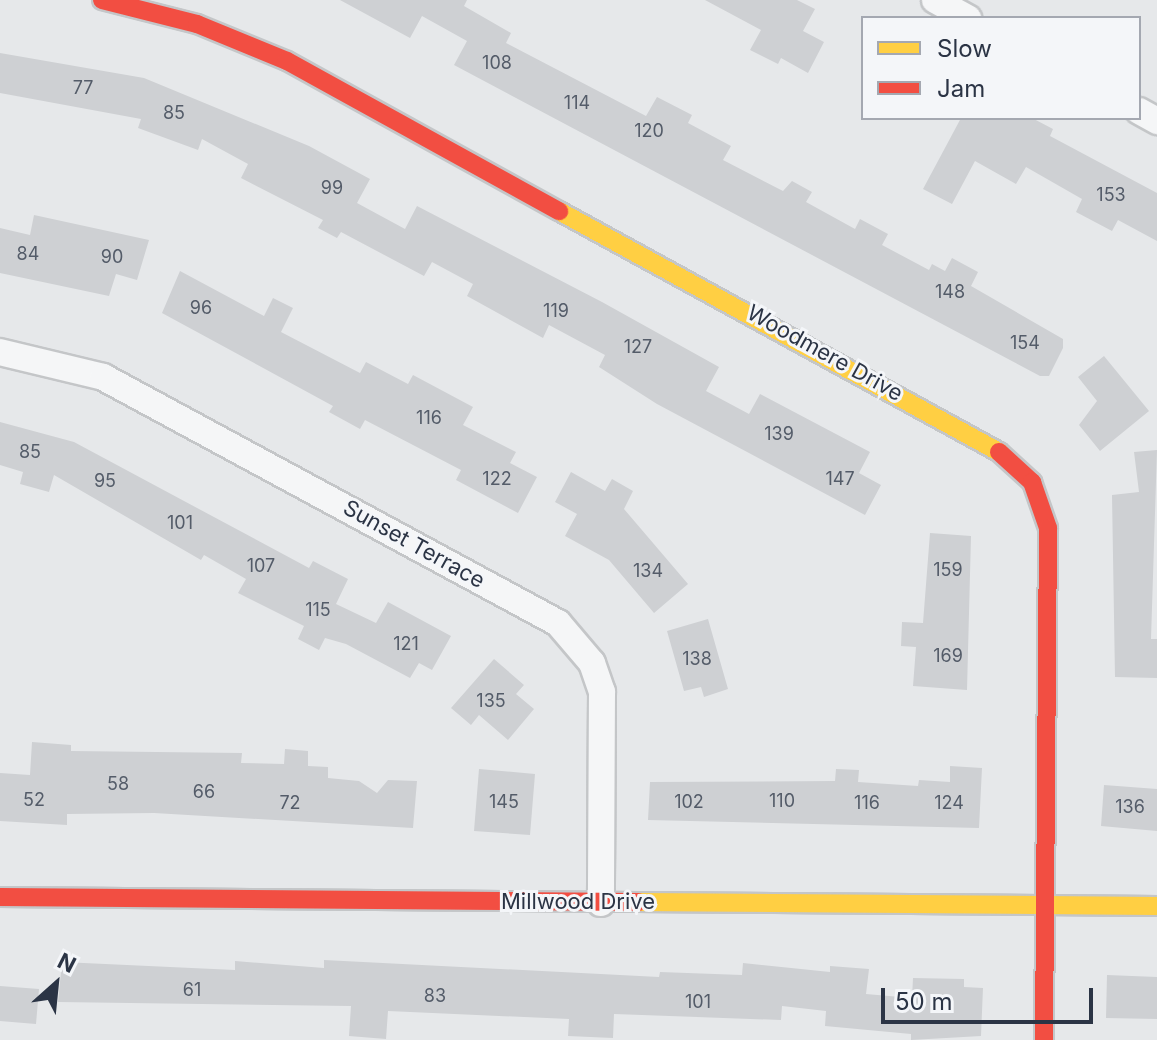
<!DOCTYPE html>
<style>
body{margin:0}
#map{position:relative;width:1157px;height:1040px;overflow:hidden;background:#e6e8ea;font-family:Inter,sans-serif}
div>[style]{position:absolute}
.building>*{inset:0;background:#ced0d3}
.roads{filter:drop-shadow(2px 0 #c4c6c8) drop-shadow(-2px 0 #c4c6c8) drop-shadow(0 2px #c4c6c8) drop-shadow(0 -2px #c4c6c8)}
.street>*{height:26px;margin:-13px;padding:0 13px;transform-origin:13px;border-radius:13px;background:#f5f6f7}
.slow>*{height:18px;margin:-9px;padding:0 9px;transform-origin:9px;border-radius:9px;background:#ffcf43}
.jam>*{height:18px;margin:-9px;padding:0 9px;transform-origin:9px;border-radius:9px;background:#f24e42}
span{translate:-50% -50%;white-space:nowrap;text-align:center;line-height:1.15;-webkit-text-stroke:6px #f4f6f9;paint-order:stroke}
.number-label{font-size:18px;color:#545c69}
.number-label span{-webkit-text-stroke-width:0}
.street-label{font-size:22px;color:#2b3445}
.legend{position:absolute;left:861px;top:16px;width:280px;height:104px;box-sizing:border-box;background:#f4f6f9;border:2px solid #a4a8b1;margin:0;padding:10px 14px;list-style:none;font-size:24px;color:#2b3445}
.legend li{display:flex;align-items:center;gap:16px;height:40px}
.legend b{width:40px;border:2px solid #a4a8b1}
.north{position:absolute;left:16px;top:944px;width:80px;height:80px;-webkit-text-stroke:6px #f4f6f9;paint-order:stroke;rotate:27deg;font-size:22px;font-weight:700;line-height:32px;text-align:center;color:#2b3445}
.north::after{content:'';display:block;margin:auto;width:28px;height:36px;background:#2b3445;clip-path:polygon(50% 0,100% 100%,50% 72%,0 100%)}
.scale{position:absolute;left:881px;top:988px;width:212px;height:36px;box-sizing:border-box;border:4px solid #2b3445;border-top:0;padding-left:10px;font-size:24px;line-height:28px;white-space:nowrap;color:#2b3445;-webkit-text-stroke:6px #f4f6f9;paint-order:stroke}
</style>
<div id="map">
<div class="building">
<div style="clip-path:polygon(340px 0,467px 0,464px 6px,511px 33px,506px 43px,646px 116px,657px 97px,692px 115px,688px 123px,731px 146px,723px 160px,783px 191px,792px 181px,812px 192px,806px 202px,855px 229px,860px 219px,888px 234px,882px 245px,929px 270px,932px 264px,945px 271px,952px 258px,978px 272px,971px 286px,1063px 339px,1063px 348px,1049px 376px,1040px 376px,454px 65px,467px 41px,422px 16px,410px 38px)"></div>
<div style="clip-path:polygon(705px 0,797px 0,815px 9px,803px 31px,824px 42px,808px 73px,781px 58px,778px 64px,750px 50px,761px 30px)"></div>
<div style="clip-path:polygon(0 53px,144px 78px,309px 146px,370px 179px,357px 203px,405px 229px,417px 206px,602px 302px,719px 367px,706px 391px,749px 414px,760px 394px,870px 452px,859px 473px,881px 485px,865px 515px,657px 404px,599px 367px,605px 355px,549px 325px,543px 338px,467px 296px,473px 284px,432px 262px,424px 276px,341px 232px,337px 238px,318px 228px,323px 220px,241px 178px,248px 164px,202px 139px,198px 150px,138px 128px,141px 119px,0 93px)"></div>
<div style="clip-path:polygon(961px 118px,1032px 118px,1053px 129px,1050px 136px,1157px 193px,1157px 241px,1118px 220px,1112px 231px,1076px 212px,1082px 199px,1026px 167px,1016px 184px,975px 161px,952px 204px,923px 189px)"></div>
<div style="clip-path:polygon(34px 215px,149px 240px,137px 280px,116px 274px,109px 296px,0 273px,0 228px,30px 235px)"></div>
<div style="clip-path:polygon(180px 271px,264px 316px,273px 298px,293px 308px,281px 332px,360px 373px,366px 362px,408px 384px,413px 375px,473px 407px,463px 425px,516px 452px,510px 463px,537px 477px,518px 513px,456px 480px,461px 470px,365px 420px,360px 429px,329px 412px,333px 406px,162px 313px)"></div>
<div style="clip-path:polygon(1104px 356px,1149px 411px,1100px 451px,1079px 425px,1097px 401px,1078px 377px)"></div>
<div style="clip-path:polygon(0 422px,74px 442px,309px 568px,313px 561px,348px 579px,336px 604px,376px 623px,388px 602px,451px 636px,432px 670px,419px 663px,410px 678px,346px 644px,325px 638px,319px 650px,298px 639px,304px 626px,238px 593px,246px 579px,204px 555px,201px 560px,54px 475px,49px 492px,20px 484px,23px 472px,0 465px)"></div>
<div style="clip-path:polygon(1157px 450px,1151px 639px,1157px 639px,1157px 678px,1115px 677px,1112px 495px,1139px 492px,1134px 452px)"></div>
<div style="clip-path:polygon(571px 472px,605px 491px,612px 479px,633px 491px,624px 509px,688px 584px,654px 613px,609px 560px,565px 536px,577px 514px,555px 502px)"></div>
<div style="clip-path:polygon(930px 533px,971px 536px,967px 690px,913px 686px,916px 647px,901px 646px,902px 622px,923px 623px)"></div>
<div style="clip-path:polygon(708px 619px,728px 689px,704px 697px,701px 687px,684px 691px,667px 631px)"></div>
<div style="clip-path:polygon(494px 659px,524px 685px,516px 694px,534px 709px,508px 740px,479px 715px,471px 725px,451px 708px)"></div>
<div style="clip-path:polygon(32px 742px,71px 745px,71px 751px,242px 753px,241px 763px,284px 764px,285px 749px,308px 751px,308px 766px,328px 767px,328px 778px,359px 781px,377px 793px,388px 780px,417px 781px,413px 828px,154px 813px,67px 814px,67px 825px,0 821px,0 773px,30px 775px)"></div>
<div style="clip-path:polygon(950px 766px,982px 768px,979px 828px,648px 820px,650px 782px,835px 781px,836px 769px,859px 770px,858px 782px,918px 786px,919px 780px,950px 782px)"></div>
<div style="clip-path:polygon(479px 769px,535px 774px,530px 835px,474px 831px)"></div>
<div style="clip-path:polygon(1104px 785px,1157px 789px,1157px 831px,1101px 826px)"></div>
<div style="clip-path:polygon(324px 960px,659px 977px,660px 972px,742px 975px,743px 963px,830px 972px,830px 966px,869px 969px,866px 994px,912px 998px,913px 978px,964px 979px,964px 987px,983px 988px,981px 1036px,911px 1040px,911px 1034px,825px 1026px,826px 1011px,782px 1006px,781px 1020px,614px 1014px,613px 1038px,568px 1036px,569px 1019px,388px 1011px,386px 1039px,349px 1036px,351px 1006px,58px 1002px,62px 962px,235px 970px,235px 961px,324px 968px)"></div>
<div style="clip-path:polygon(1107px 975px,1157px 977px,1157px 1019px,1106px 1018px)"></div>
<div style="clip-path:polygon(0 986px,39px 989px,36px 1024px,0 1021px)"></div>
</div>
<div class="roads">
<div class="street">
<div style="left:935px;top:0;width:38px;rotate:29deg"></div>
<div style="left:1139px;top:111px;width:21px;rotate:29deg"></div>
<div style="left:0;top:352px;width:106px;rotate:13.6deg"></div>
<div style="left:103px;top:377px;width:517px;rotate:28.4deg"></div>
<div style="left:558px;top:623px;width:52px;rotate:49.6deg"></div>
<div style="left:592px;top:663px;width:31px;rotate:71deg"></div>
<div style="left:602px;top:692px;width:211px;rotate:90.3deg"></div>
</div>
<div class="slow">
<div style="left:559px;top:211px;width:502px;rotate:28.71deg"></div>
<div style="left:638px;top:902px;width:519px;rotate:0.44deg"></div>
</div>
<div class="jam">
<div style="left:102px;top:0;width:98px;rotate:14.2deg"></div>
<div style="left:197px;top:24px;width:97px;rotate:22.3deg"></div>
<div style="left:287px;top:61px;width:311px;rotate:28.9deg"></div>
<div style="left:999px;top:452px;width:45px;rotate:42.3deg"></div>
<div style="left:1032px;top:482px;width:49px;rotate:70.8deg"></div>
<div style="left:1048px;top:528px;width:512px;rotate:90.45deg"></div>
<div style="left:0;top:897px;width:638px;rotate:0.45deg"></div>
</div>
</div>
<div class="number-label">
<span style="left:497px;top:63px">108</span>
<span style="left:83px;top:88px">77</span>
<span style="left:577px;top:103px">114</span>
<span style="left:174px;top:113px">85</span>
<span style="left:649px;top:131px">120</span>
<span style="left:332px;top:188px">99</span>
<span style="left:1111px;top:195px">153</span>
<span style="left:28px;top:254px">84</span>
<span style="left:112px;top:257px">90</span>
<span style="left:950px;top:292px">148</span>
<span style="left:201px;top:308px">96</span>
<span style="left:556px;top:311px">119</span>
<span style="left:1025px;top:343px">154</span>
<span style="left:638px;top:347px">127</span>
<span style="left:429px;top:418px">116</span>
<span style="left:779px;top:434px">139</span>
<span style="left:30px;top:452px">85</span>
<span style="left:497px;top:479px">122</span>
<span style="left:840px;top:479px">147</span>
<span style="left:105px;top:481px">95</span>
<span style="left:180px;top:523px">101</span>
<span style="left:261px;top:566px">107</span>
<span style="left:948px;top:570px">159</span>
<span style="left:648px;top:571px">134</span>
<span style="left:318px;top:610px">115</span>
<span style="left:406px;top:644px">121</span>
<span style="left:948px;top:656px">169</span>
<span style="left:697px;top:659px">138</span>
<span style="left:491px;top:701px">135</span>
<span style="left:118px;top:784px">58</span>
<span style="left:204px;top:792px">66</span>
<span style="left:34px;top:800px">52</span>
<span style="left:782px;top:801px">110</span>
<span style="left:504px;top:802px">145</span>
<span style="left:689px;top:802px">102</span>
<span style="left:290px;top:803px">72</span>
<span style="left:867px;top:803px">116</span>
<span style="left:949px;top:803px">124</span>
<span style="left:1130px;top:807px">136</span>
<span style="left:192px;top:990px">61</span>
<span style="left:435px;top:996px">83</span>
<span style="left:698px;top:1002px">101</span>
</div>
<div class="street-label">
<span style="left:825px;top:353px;rotate:29deg">Woodmere Drive</span>
<span style="left:414px;top:544px;rotate:29deg">Sunset Terrace</span>
<span style="left:578px;top:902px">Millwood Drive</span>
</div>
<ul class="legend">
<li><b style="height:10px;background:#ffcf43"></b>Slow</li>
<li><b style="height:10px;background:#f24e42"></b>Jam</li>
</ul>
<div class="north">N</div>
<div class="scale">50 m</div>
</div>
